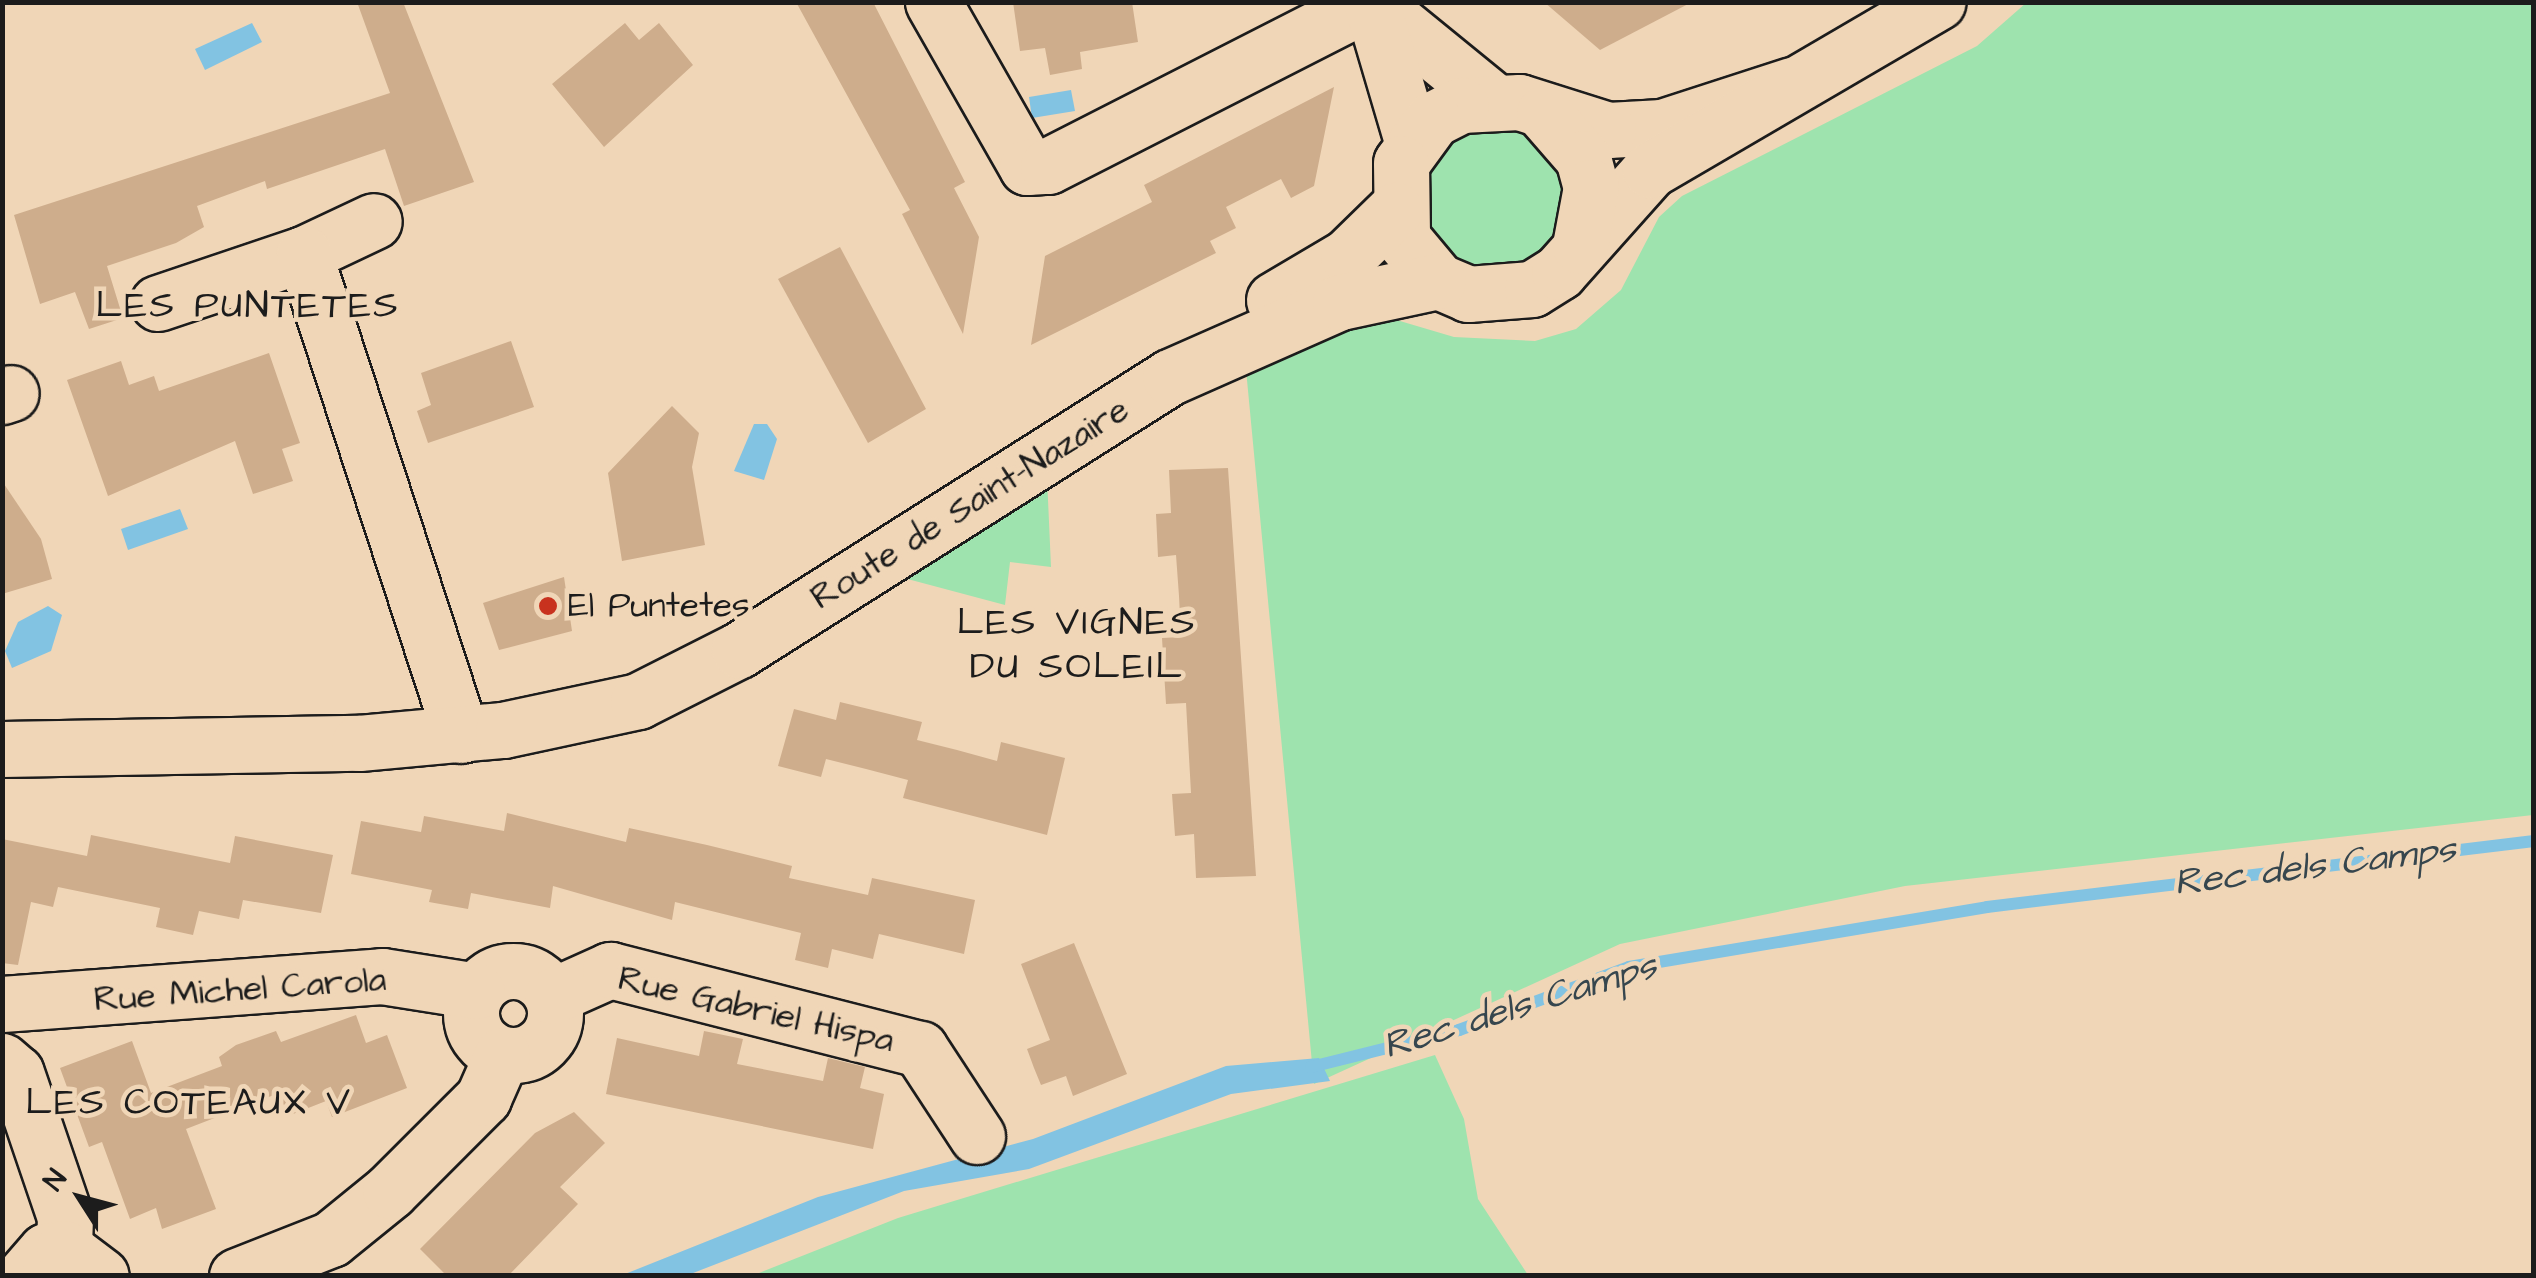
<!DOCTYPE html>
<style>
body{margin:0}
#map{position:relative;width:2536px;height:1278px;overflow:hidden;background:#f0d6b7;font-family:"Architects Daughter",sans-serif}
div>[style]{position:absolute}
.green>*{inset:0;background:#9ee3ae}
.round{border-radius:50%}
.water>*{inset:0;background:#82c3e2}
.stream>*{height:12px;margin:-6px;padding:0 6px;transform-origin:6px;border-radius:6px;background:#82c3e2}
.building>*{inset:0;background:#cead8c}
.roads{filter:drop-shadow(2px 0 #1c1c1c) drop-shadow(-2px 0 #1c1c1c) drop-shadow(0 2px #1c1c1c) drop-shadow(0 -2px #1c1c1c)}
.minor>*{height:55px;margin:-27.5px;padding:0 27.5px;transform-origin:27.5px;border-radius:27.5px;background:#f0d6b7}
.minor>.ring{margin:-27.5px;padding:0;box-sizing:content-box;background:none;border:55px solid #f0d6b7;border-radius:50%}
.dots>*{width:28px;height:28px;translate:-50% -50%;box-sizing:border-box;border:5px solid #f0d6b7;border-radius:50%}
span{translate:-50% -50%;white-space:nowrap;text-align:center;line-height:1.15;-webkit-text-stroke:9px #f0d6b7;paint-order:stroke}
.street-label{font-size:35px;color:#1c1c1c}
.poi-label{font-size:35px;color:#1c1c1c}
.left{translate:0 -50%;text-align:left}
.neighbourhood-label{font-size:38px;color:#1c1c1c;letter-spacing:2.5px}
.water-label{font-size:38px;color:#36464e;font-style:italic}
.frame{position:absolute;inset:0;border:5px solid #1c1c1c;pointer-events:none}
.north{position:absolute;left:30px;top:1148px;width:100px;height:100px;-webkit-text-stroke:8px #f0d6b7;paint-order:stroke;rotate:306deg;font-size:28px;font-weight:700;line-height:40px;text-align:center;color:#1c1c1c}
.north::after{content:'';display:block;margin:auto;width:35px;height:45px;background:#1c1c1c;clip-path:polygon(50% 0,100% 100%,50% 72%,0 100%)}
</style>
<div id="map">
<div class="green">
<div style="clip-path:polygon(2026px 3px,2533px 3px,2533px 815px,1905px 886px,1620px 944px,1314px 1084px,1245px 359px,1383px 316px,1454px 337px,1535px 341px,1576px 329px,1621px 290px,1659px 217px,1682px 196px,1977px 46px)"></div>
<div class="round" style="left:1422px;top:127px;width:146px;height:146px"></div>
<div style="clip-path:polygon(1047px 477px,1051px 567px,1010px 562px,1005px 605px,900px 577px)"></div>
<div style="clip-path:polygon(1435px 1055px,1464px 1119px,1478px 1199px,1528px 1275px,754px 1275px,898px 1218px)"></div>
</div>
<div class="water">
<div style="clip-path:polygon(252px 23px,262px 42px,205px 70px,195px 49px)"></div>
<div style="clip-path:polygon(1071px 90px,1075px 111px,1032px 118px,1029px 97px)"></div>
<div style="clip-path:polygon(754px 424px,767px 424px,777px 439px,764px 480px,734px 471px)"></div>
<div style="clip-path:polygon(180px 509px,188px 529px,128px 550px,121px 529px)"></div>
<div style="clip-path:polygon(48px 606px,62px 615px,51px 651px,12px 668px,5px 651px,18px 622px)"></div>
<div style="clip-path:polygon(1319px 1058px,1330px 1081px,1231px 1094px,1029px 1169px,904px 1191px,688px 1275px,620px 1276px,818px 1197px,1033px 1139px,1226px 1066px)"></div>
</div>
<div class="stream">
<div style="left:1311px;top:1067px;width:153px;rotate:-14deg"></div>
<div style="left:1459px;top:1030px;width:181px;rotate:-20.3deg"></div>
<div style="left:1629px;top:967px;width:363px;rotate:-9.5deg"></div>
<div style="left:1987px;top:907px;width:551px;rotate:-6.88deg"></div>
</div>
<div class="building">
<div style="clip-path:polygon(357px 2px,403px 2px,474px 182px,404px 206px,385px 149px,267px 189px,265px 181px,197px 206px,204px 227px,176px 243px,107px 266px,123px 318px,89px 329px,75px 292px,40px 304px,14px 215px,390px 93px)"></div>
<div style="clip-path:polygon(796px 2px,873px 2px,965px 182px,954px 188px,979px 237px,963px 334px,902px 214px,910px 210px)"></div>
<div style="clip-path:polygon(1013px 2px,1132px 2px,1138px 42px,1080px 52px,1082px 69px,1050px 75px,1045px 48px,1020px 51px)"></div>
<div style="clip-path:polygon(1544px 2px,1692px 2px,1600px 50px)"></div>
<div style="clip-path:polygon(625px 23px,639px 40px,659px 23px,693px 65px,604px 147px,552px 84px)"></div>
<div style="clip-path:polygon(1334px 87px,1314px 186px,1291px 198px,1281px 179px,1226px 207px,1236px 228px,1210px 241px,1216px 253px,1031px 345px,1045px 256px,1152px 202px,1144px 185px)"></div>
<div style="clip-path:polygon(840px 247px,926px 409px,868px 443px,778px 279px)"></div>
<div style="clip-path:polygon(511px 341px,534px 407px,428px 443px,417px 411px,431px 405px,421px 373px)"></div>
<div style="clip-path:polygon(269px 353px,300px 443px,282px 449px,293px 481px,253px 494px,235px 441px,108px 496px,67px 380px,121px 361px,129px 385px,154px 376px,159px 391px)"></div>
<div style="clip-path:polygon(672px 406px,699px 433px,692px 467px,705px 545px,622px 561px,608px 473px)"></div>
<div style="clip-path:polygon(1228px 468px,1256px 876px,1196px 878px,1194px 834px,1175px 836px,1172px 794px,1191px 793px,1186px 703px,1166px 704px,1162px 638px,1181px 637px,1179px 596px,1176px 555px,1158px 557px,1156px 514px,1171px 513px,1169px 470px)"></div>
<div style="clip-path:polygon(2px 481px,41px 539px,52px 579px,2px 594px)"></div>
<div style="clip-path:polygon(564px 577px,572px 631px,499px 650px,483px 603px)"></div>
<div style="clip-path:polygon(840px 702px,922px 722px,917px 740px,957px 750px,997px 761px,1001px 742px,1065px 758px,1047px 835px,903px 798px,908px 780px,866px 769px,826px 759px,821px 777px,778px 766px,794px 709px,836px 720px)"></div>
<div style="clip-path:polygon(507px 813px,626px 842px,629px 828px,707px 845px,792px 866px,789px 878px,868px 895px,872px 878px,975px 900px,964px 954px,879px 934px,873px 959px,832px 949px,828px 968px,795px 960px,801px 933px,675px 902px,672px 920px,553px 886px,550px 908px,471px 893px,468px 909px,429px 902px,432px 890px,351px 874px,361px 821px,421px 832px,424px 816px,504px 831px)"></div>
<div style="clip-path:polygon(91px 835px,230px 863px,235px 836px,333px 855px,321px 913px,243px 900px,239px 919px,199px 911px,193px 935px,156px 927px,160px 908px,58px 887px,53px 907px,31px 902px,18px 965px,2px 963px,2px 839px,87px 856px)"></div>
<div style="clip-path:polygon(1074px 943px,1127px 1074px,1073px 1096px,1066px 1076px,1041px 1085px,1034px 1068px,1027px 1049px,1050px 1040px,1021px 964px)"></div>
<div style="clip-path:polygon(356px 1015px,366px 1043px,387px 1035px,407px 1088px,332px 1117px,326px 1101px,288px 1116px,279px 1093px,186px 1129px,216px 1209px,162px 1229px,156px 1208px,130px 1219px,102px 1142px,89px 1147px,60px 1068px,132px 1041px,151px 1093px,222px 1066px,219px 1057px,236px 1045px,276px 1031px,281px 1042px)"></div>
<div style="clip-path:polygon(704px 1031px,743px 1039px,737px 1064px,823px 1081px,828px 1058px,865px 1067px,860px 1088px,884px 1094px,873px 1149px,606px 1094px,617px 1038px,699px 1056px)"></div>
<div style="clip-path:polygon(574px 1112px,605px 1143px,560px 1187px,578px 1204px,508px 1276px,447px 1276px,420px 1249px,535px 1133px)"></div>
</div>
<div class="roads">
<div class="minor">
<div style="left:933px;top:2px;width:190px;rotate:60.3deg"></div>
<div style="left:1027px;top:167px;width:21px;rotate:-3deg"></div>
<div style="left:1048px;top:166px;width:361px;rotate:-27deg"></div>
<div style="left:1372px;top:2px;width:154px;rotate:39.2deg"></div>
<div style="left:1372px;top:5px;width:142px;rotate:73.6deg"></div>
<div style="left:1792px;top:85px;width:137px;rotate:162.1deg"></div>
<div style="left:1662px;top:127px;width:54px;rotate:176.8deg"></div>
<div style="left:1608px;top:130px;width:93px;rotate:-162.5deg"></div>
<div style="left:1519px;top:102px;width:58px;rotate:177deg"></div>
<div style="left:1461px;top:105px;width:31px;rotate:153deg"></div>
<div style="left:1433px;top:119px;width:54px;rotate:126deg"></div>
<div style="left:1401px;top:163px;width:75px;rotate:89.2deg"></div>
<div style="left:1402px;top:238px;width:56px;rotate:50.1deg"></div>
<div style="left:1438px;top:281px;width:33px;rotate:23deg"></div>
<div style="left:1468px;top:294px;width:64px;rotate:-4.5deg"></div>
<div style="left:1532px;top:289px;width:32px;rotate:-32deg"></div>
<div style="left:1559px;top:272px;width:137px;rotate:-48.3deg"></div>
<div style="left:1650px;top:170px;width:333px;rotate:-30.3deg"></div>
<div style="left:1544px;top:113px;width:60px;rotate:49.1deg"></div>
<div style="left:1583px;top:158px;width:30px;rotate:75deg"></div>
<div style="left:1591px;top:187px;width:60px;rotate:100.6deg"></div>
<div style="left:304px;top:254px;width:77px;rotate:-25.2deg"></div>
<div style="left:1274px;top:300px;width:86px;rotate:-30.7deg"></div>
<div style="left:1348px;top:256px;width:66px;rotate:-44.4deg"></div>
<div style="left:158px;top:303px;width:154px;rotate:-18.6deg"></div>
<div style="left:304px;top:254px;width:506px;rotate:71.92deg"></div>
<div style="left:2px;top:396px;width:9px;rotate:-18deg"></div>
<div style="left:2px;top:749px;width:357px;rotate:-1deg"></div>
<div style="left:359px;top:743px;width:145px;rotate:-5.2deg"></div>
<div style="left:503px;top:730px;width:138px;rotate:-12.1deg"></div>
<div style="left:638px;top:701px;width:113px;rotate:-26.8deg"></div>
<div style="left:739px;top:650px;width:510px;rotate:-32.35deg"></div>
<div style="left:1170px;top:377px;width:186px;rotate:-23.8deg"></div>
<div style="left:1340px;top:302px;width:100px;rotate:-12.1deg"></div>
<div class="ring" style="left:471px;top:971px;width:29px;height:29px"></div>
<div style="left:552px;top:996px;width:64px;rotate:-24.1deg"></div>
<div style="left:610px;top:970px;width:320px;rotate:14.3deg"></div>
<div style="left:920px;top:1049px;width:104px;rotate:56.8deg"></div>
<div style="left:2px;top:1004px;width:381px;rotate:-4.2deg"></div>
<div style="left:382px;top:976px;width:96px;rotate:9deg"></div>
<div style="left:2px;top:1061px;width:18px;rotate:41deg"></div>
<div style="left:16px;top:1073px;width:152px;rotate:71.2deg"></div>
<div style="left:65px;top:1217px;width:31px;rotate:92deg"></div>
<div style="left:24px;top:1276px;width:33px;rotate:-49deg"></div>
<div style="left:46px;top:1251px;width:18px;rotate:-9deg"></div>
<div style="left:64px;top:1248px;width:46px;rotate:37.1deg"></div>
<div style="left:237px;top:1276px;width:101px;rotate:-21.5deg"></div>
<div style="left:331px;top:1239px;width:76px;rotate:-39.1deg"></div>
<div style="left:390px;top:1191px;width:132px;rotate:-45deg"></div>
<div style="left:483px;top:1098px;width:47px;rotate:-66.2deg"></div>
</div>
</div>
<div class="dots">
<div style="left:548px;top:606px;background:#c8321e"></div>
</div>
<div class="street-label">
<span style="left:970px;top:504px;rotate:-32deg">Route de Saint-Nazaire</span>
<span style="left:240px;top:990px;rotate:-4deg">Rue Michel Carola</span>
<span style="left:756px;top:1010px;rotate:13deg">Rue Gabriel Hispa</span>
</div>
<div class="poi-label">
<span class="left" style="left:568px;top:606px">El Puntetes</span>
</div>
<div class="neighbourhood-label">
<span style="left:248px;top:307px">LES PUNTETES</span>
<span style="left:1077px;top:646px">LES VIGNES<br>DU SOLEIL</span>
<span style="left:189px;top:1104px">LES COTEAUX V</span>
</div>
<div class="water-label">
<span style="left:2315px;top:867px;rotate:-7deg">Rec dels Camps</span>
<span style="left:1520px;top:1007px;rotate:-17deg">Rec dels Camps</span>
</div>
<div class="frame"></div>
<div class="north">N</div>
</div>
